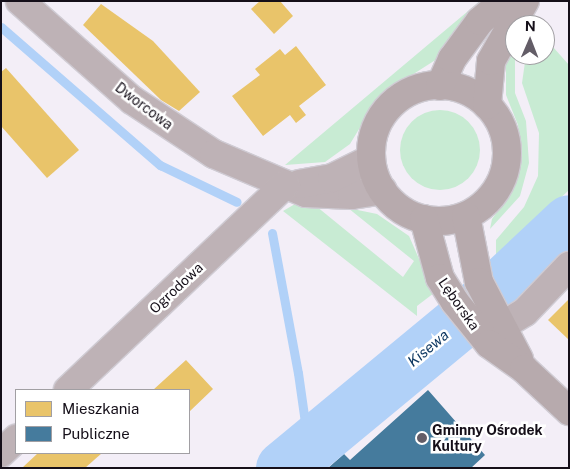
<!DOCTYPE html>
<meta charset="utf-8">
<style>
body{margin:0}
#map{position:relative;width:570px;height:469px;overflow:hidden;background:#f3eef7;font-family:"Public Sans",sans-serif}
div>[style]{position:absolute}
.green>*{inset:0;background:#c8ebd3}
.round{border-radius:50%}
.homes>*{inset:0;background:#e9c46a}
.public>*{inset:0;background:#457b9d}
.stream>*{height:9px;margin:-4.5px;padding:0 4.5px;transform-origin:4.5px;border-radius:4.5px;background:#b1d1f8}
.river>*{height:55px;margin:-27.5px;padding:0 27.5px;transform-origin:27.5px;border-radius:27.5px;background:#b1d1f8}
.roads{filter:drop-shadow(1px 0 #cfcbd3) drop-shadow(-1px 0 #cfcbd3) drop-shadow(0 1px #cfcbd3) drop-shadow(0 -1px #cfcbd3)}
.minor>*{height:28px;margin:-14px;padding:0 14px;transform-origin:14px;border-radius:14px;background:#beb2b6}
.major>*{height:28px;margin:-14px;padding:0 14px;transform-origin:14px;border-radius:14px;background:#b7aaad}
.major>.ring{margin:-14px;padding:0;box-sizing:content-box;background:none;border:28px solid #b7aaad;border-radius:50%}
.dots>*{width:14px;height:14px;translate:-50% -50%;box-sizing:border-box;border:2px solid #fff;border-radius:50%}
span{translate:-50% -50%;white-space:nowrap;text-align:center;line-height:1.15;-webkit-text-stroke:5px #fff;paint-order:stroke}
.street-label{font-size:14px;color:#150f19}
.poi-label{font-size:14px;color:#150f19;font-weight:700}
.left{translate:0 -50%;text-align:left}
.water-label{font-size:15px;color:#113a63;font-style:italic}
.frame{position:absolute;inset:0;border:2px solid #150f19;pointer-events:none}
.legend{position:absolute;left:15px;top:389px;width:175px;height:65px;box-sizing:border-box;background:#fff;border:1px solid #a19fa3;margin:0;padding:6px 9px;list-style:none;font-size:15px;color:#150f19}
.legend li{display:flex;align-items:center;gap:10px;height:25px}
.legend b{width:25px;border:1px solid #a19fa3}
.north{position:absolute;left:505px;top:15px;width:50px;height:50px;box-sizing:border-box;background:#fff;border:1px solid #a19fa3;border-radius:50%;rotate:1deg;font-size:14px;font-weight:700;line-height:20px;text-align:center;color:#150f19}
.north::after{content:'';display:block;margin:auto;width:18px;height:22px;background:#635d67;clip-path:polygon(50% 0,100% 100%,50% 72%,0 100%)}
</style>
<div id="map">
<div class="green">
<div style="clip-path:polygon(480px 1px,485px 1px,437px 59px,379px 96px,350px 144px,325px 162px,285px 165px)"></div>
<div style="clip-path:polygon(515px 37px,515px 93px,526px 121px,529px 163px,520px 196px,490px 229px,492px 219px,514px 188px,521px 162px,518px 125px,506px 95px,506px 61px)"></div>
<div style="clip-path:polygon(545px 38px,569px 65px,569px 190px,496px 259px,496px 240px,524px 207px,538px 176px,539px 133px,522px 83px,526px 55px,545px 55px)"></div>
<div class="round" style="left:400px;top:110px;width:80px;height:80px"></div>
<div style="clip-path:polygon(295px 204px,316px 206px,403px 277px,414px 261px,348px 208px,377px 214px,409px 236px,434px 293px,417px 306px,417px 316px,283px 211px)"></div>
</div>
<div class="homes">
<div style="clip-path:polygon(260px 1px,280px 1px,293px 16px,274px 34px,251px 9px)"></div>
<div style="clip-path:polygon(101px 4px,153px 41px,200px 92px,179px 111px,161px 100px,83px 25px)"></div>
<div style="clip-path:polygon(296px 46px,326px 85px,299px 106px,306px 115px,296px 123px,290px 115px,263px 136px,232px 96px,260px 75px,255px 69px,280px 49px,285px 55px)"></div>
<div style="clip-path:polygon(6px 68px,79px 150px,47px 178px,1px 126px,1px 72px)"></div>
<div style="clip-path:polygon(569px 299px,569px 340px,548px 320px)"></div>
<div style="clip-path:polygon(186px 360px,213px 389px,189px 412px,189px 390px,153px 390px)"></div>
<div style="clip-path:polygon(38px 453px,102px 453px,85px 468px,22px 468px)"></div>
</div>
<div class="public">
<div style="clip-path:polygon(428px 390px,485px 455px,471px 468px,328px 468px,344px 454px,350px 460px)"></div>
</div>
<div class="stream">
<div style="left:1px;top:27px;width:211px;rotate:41deg"></div>
<div style="left:160px;top:165px;width:85px;rotate:25.7deg"></div>
<div style="left:272px;top:233px;width:142px;rotate:79.5deg"></div>
<div style="left:298px;top:373px;width:49px;rotate:81.9deg"></div>
<div style="left:305px;top:422px;width:29px;rotate:96deg"></div>
</div>
<div class="river">
<div style="left:283px;top:468px;width:265px;rotate:-39.6deg"></div>
<div style="left:487px;top:299px;width:112px;rotate:-43.2deg"></div>
</div>
<div class="roads">
<div class="minor">
<div style="left:20px;top:1px;width:149px;rotate:41.5deg"></div>
<div style="left:132px;top:100px;width:98px;rotate:33.4deg"></div>
<div style="left:214px;top:154px;width:100px;rotate:23deg"></div>
<div style="left:306px;top:193px;width:46px;rotate:2.5deg"></div>
<div style="left:352px;top:195px;width:31px;rotate:-9deg"></div>
<div style="left:299px;top:184px;width:34px;rotate:-10deg"></div>
<div style="left:332px;top:178px;width:43px;rotate:-26deg"></div>
<div style="left:484px;top:337px;width:48px;rotate:-31.4deg"></div>
<div style="left:525px;top:312px;width:64px;rotate:-46.3deg"></div>
<div style="left:68px;top:390px;width:299px;rotate:-43.4deg"></div>
<div style="left:1px;top:453px;width:21px;rotate:-43deg"></div>
</div>
<div class="major">
<div class="ring" style="left:371px;top:85px;width:108px;height:108px"></div>
<div style="left:440px;top:86px;width:30px;rotate:-66deg"></div>
<div style="left:452px;top:59px;width:47px;rotate:-53.6deg"></div>
<div style="left:480px;top:21px;width:31px;rotate:-40deg"></div>
<div style="left:487px;top:105px;width:44px;rotate:-84.8deg"></div>
<div style="left:491px;top:61px;width:69px;rotate:-60.5deg"></div>
<div style="left:466px;top:216px;width:67px;rotate:78.9deg"></div>
<div style="left:479px;top:282px;width:87px;rotate:62.5deg"></div>
<div style="left:424px;top:219px;width:61px;rotate:74.8deg"></div>
<div style="left:440px;top:278px;width:28px;rotate:58deg"></div>
<div style="left:455px;top:302px;width:54px;rotate:51deg"></div>
<div style="left:489px;top:344px;width:43px;rotate:35.5deg"></div>
<div style="left:524px;top:369px;width:62px;rotate:43deg"></div>
</div>
</div>
<div class="dots">
<div style="left:422px;top:438px;background:#635d67"></div>
</div>
<div class="street-label">
<span style="left:144px;top:106px;rotate:37deg">Dworcowa</span>
<span style="left:176px;top:288px;rotate:-43deg">Ogrodowa</span>
<span style="left:459px;top:304px;rotate:55deg">Lęborska</span>
</div>
<div class="poi-label">
<span class="left" style="left:432px;top:438px">Gminny Ośrodek<br>Kultury</span>
</div>
<div class="water-label">
<span style="left:428px;top:348px;rotate:-40deg">Kisewa</span>
</div>
<div class="frame"></div>
<ul class="legend">
<li><b style="height:14px;background:#e9c46a"></b>Mieszkania</li>
<li><b style="height:14px;background:#457b9d"></b>Publiczne</li>
</ul>
<div class="north">N</div>
</div>
